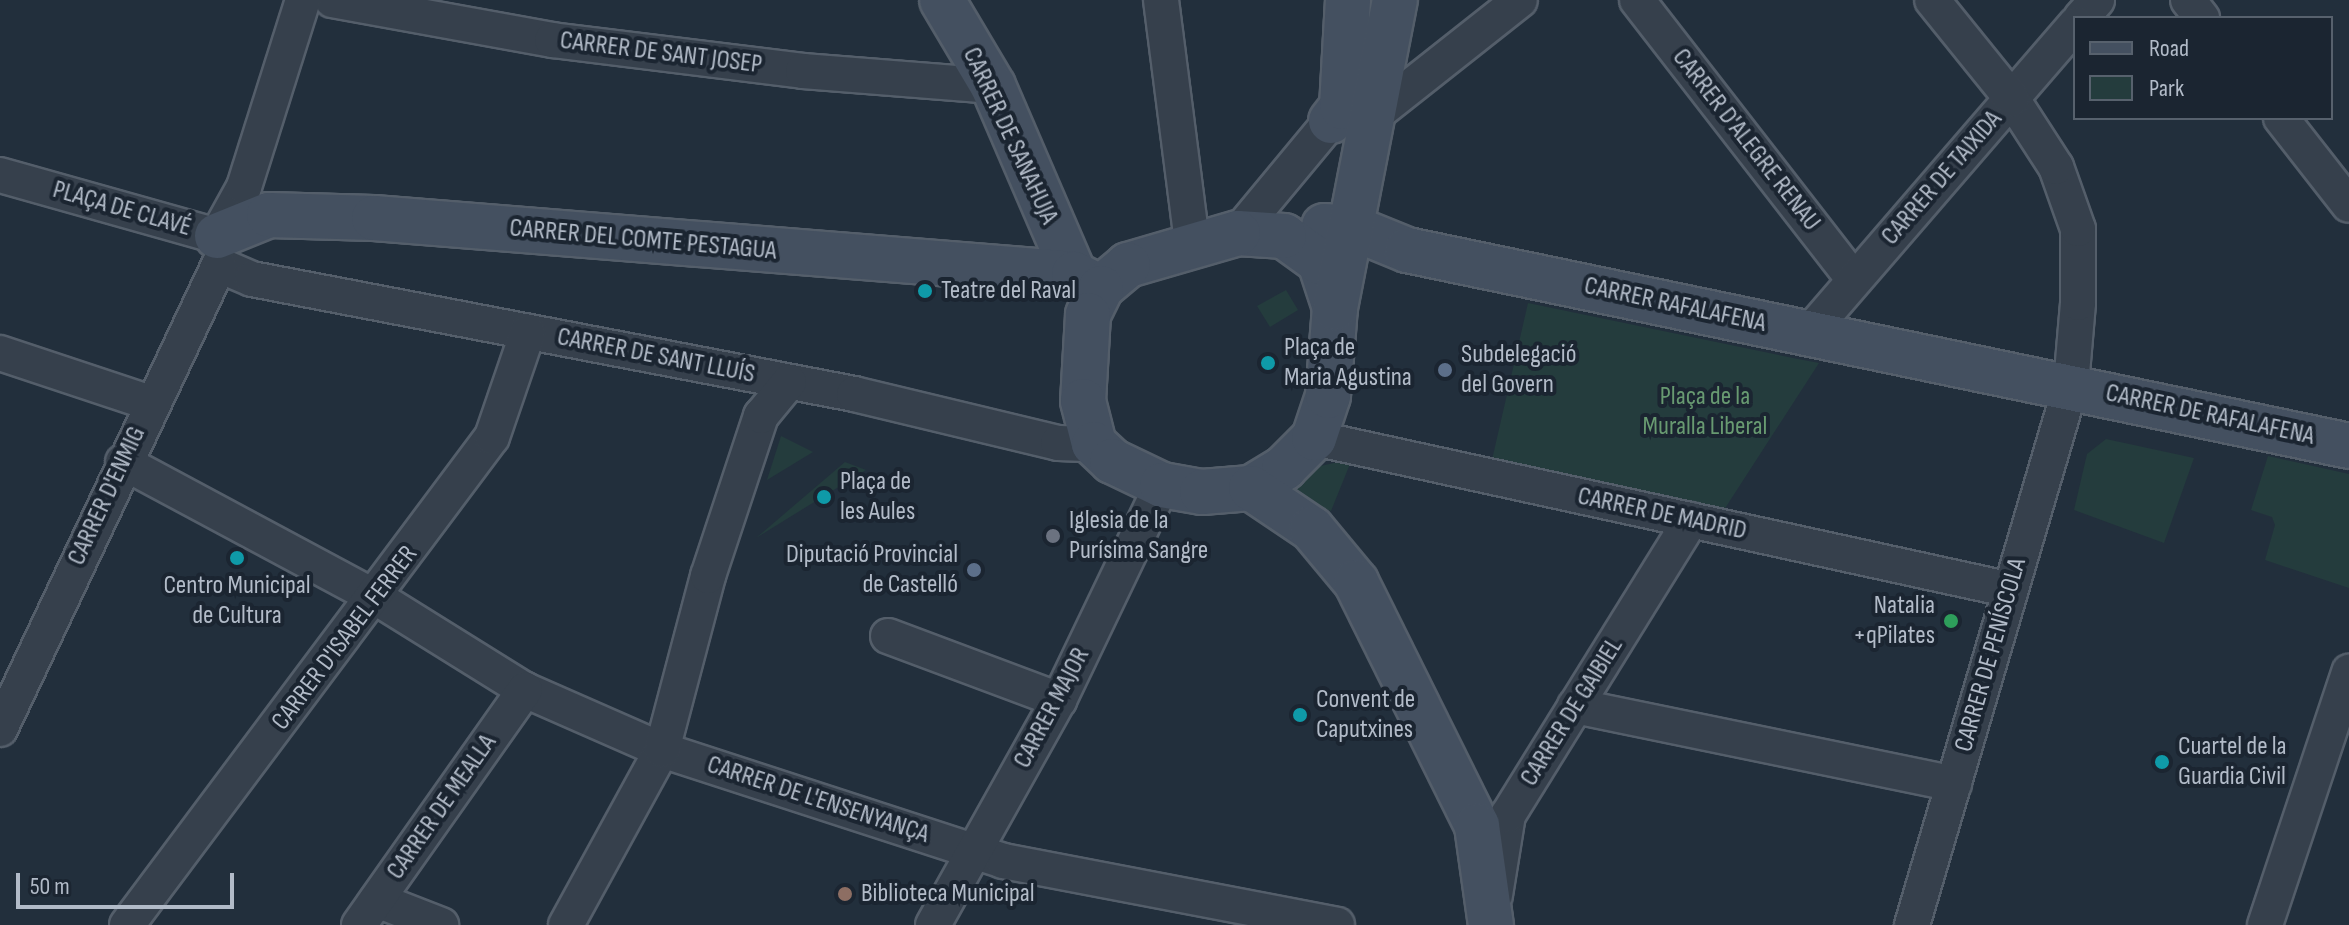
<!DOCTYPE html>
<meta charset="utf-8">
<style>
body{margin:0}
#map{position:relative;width:2349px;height:925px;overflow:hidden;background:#222f3c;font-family:"Sofia Sans Condensed",sans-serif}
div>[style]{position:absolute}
.green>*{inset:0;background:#243c3d}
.roads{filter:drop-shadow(2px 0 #545e6a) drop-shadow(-2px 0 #545e6a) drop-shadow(0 2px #545e6a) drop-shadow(0 -2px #545e6a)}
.street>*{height:34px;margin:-17px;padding:0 17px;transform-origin:17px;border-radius:17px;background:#36404c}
.secondary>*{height:44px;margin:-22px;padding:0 22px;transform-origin:22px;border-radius:22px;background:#445060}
.dots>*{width:22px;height:22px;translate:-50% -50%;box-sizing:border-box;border:4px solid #1b2531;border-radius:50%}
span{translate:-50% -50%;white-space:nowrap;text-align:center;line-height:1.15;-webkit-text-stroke:8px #1b2531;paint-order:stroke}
.street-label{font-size:26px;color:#b2bbc8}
.poi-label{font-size:26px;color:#b2bbc8}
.left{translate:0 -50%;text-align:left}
.right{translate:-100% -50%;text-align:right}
.park-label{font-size:26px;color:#689a71}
.legend{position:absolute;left:2073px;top:16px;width:260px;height:104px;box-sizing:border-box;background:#1b2531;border:2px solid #57616d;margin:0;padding:10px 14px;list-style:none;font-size:24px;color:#b2bbc8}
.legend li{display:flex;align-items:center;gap:16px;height:40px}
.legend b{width:40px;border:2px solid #57616d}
.scale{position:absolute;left:16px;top:873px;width:218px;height:36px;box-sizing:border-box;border:4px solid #b2bbc8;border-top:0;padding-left:10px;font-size:24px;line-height:28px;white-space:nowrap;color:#b2bbc8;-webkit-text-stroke:6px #1b2531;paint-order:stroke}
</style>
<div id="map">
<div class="green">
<div style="clip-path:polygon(1286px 290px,1298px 310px,1270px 327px,1257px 306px)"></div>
<div style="clip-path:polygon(1528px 303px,1793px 358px,1819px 363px,1722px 513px,1491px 464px)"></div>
<div style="clip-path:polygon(781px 436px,813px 452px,767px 480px)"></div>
<div style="clip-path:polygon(2106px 439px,2194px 458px,2164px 543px,2074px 510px,2087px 454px)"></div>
<div style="clip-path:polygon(2268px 456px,2349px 474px,2349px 588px,2265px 560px,2275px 525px,2272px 517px,2251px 510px)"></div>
<div style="clip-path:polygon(1352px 459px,1331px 511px,1299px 498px,1295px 487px,1307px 469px)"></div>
<div style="clip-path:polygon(845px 462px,866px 470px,756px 538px)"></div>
</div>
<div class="roads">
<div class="street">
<div style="left:332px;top:0;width:224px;rotate:10.3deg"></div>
<div style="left:552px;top:40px;width:253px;rotate:7deg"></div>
<div style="left:803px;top:71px;width:191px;rotate:4.5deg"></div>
<div style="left:1161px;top:0;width:245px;rotate:82.7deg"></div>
<div style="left:1637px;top:0;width:354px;rotate:52.2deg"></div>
<div style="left:2188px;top:0;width:23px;rotate:52deg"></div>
<div style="left:2081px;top:18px;width:24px;rotate:-48deg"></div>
<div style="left:1377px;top:113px;width:182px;rotate:-38.3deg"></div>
<div style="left:2281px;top:118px;width:110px;rotate:52deg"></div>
<div style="left:0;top:175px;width:225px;rotate:15.7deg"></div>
<div style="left:1238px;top:233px;width:146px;rotate:-50.3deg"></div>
<div style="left:217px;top:236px;width:56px;rotate:-61.1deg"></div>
<div style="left:244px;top:187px;width:196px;rotate:-72.5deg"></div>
<div style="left:219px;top:265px;width:36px;rotate:23deg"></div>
<div style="left:252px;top:279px;width:613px;rotate:10.81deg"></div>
<div style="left:854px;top:394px;width:210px;rotate:13.5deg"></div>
<div style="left:1058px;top:443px;width:36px;rotate:2deg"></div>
<div style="left:1810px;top:332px;width:406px;rotate:-49.2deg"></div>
<div style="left:0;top:353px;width:158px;rotate:18.4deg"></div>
<div style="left:1314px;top:438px;width:713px;rotate:12.3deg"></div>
<div style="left:123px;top:462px;width:288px;rotate:28.2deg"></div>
<div style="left:377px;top:598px;width:174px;rotate:31.9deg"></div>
<div style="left:525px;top:690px;width:150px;rotate:23.7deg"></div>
<div style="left:662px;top:750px;width:359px;rotate:18deg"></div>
<div style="left:1003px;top:861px;width:340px;rotate:10.8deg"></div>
<div style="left:888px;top:636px;width:183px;rotate:20.5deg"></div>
<div style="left:1575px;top:706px;width:387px;rotate:11.6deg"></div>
<div style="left:0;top:729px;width:513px;rotate:-64.73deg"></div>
<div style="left:1495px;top:895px;width:81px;rotate:-80.8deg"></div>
<div style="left:1508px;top:815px;width:347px;rotate:-58.2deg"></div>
<div style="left:377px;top:900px;width:69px;rotate:21.3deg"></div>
<div style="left:127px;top:925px;width:609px;rotate:-53.21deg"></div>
<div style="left:492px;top:437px;width:111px;rotate:-71.1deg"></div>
<div style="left:359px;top:925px;width:288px;rotate:-54.8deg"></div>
<div style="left:566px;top:925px;width:200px;rotate:-61.3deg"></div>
<div style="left:662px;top:750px;width:180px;rotate:-75.2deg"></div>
<div style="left:708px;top:576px;width:169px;rotate:-71.7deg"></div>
<div style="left:761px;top:416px;width:44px;rotate:-50.5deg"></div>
<div style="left:933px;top:925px;width:258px;rotate:-60.8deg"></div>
<div style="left:1059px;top:700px;width:238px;rotate:-64.4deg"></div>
<div style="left:1912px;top:925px;width:563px;rotate:-73.59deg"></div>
<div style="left:2071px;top:385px;width:82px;rotate:-85.1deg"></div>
<div style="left:2078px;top:303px;width:74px;rotate:-90deg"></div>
<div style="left:2078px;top:229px;width:66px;rotate:-109.5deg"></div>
<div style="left:2056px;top:167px;width:81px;rotate:-122.9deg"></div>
<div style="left:2012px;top:99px;width:127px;rotate:-128.9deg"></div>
<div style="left:2265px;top:925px;width:267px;rotate:-71.6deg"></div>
</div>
<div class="secondary">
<div style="left:942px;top:0;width:100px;rotate:59.3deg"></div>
<div style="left:993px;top:86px;width:205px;rotate:66.7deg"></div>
<div style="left:1331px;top:121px;width:18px;rotate:-52deg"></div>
<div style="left:1342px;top:107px;width:107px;rotate:-86.8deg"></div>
<div style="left:1324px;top:226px;width:29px;rotate:4deg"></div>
<div style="left:1353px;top:228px;width:58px;rotate:22.2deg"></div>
<div style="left:1407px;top:250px;width:962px;rotate:11.75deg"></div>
<div style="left:217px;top:236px;width:56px;rotate:-22deg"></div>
<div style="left:269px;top:215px;width:105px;rotate:1.6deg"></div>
<div style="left:374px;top:218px;width:702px;rotate:4.57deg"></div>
<div style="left:1074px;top:274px;width:30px;rotate:27deg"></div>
<div style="left:1335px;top:308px;width:48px;rotate:-108.1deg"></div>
<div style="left:1320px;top:262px;width:44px;rotate:-144.2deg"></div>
<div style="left:1284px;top:236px;width:46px;rotate:-176.3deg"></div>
<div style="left:1238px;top:233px;width:115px;rotate:163.8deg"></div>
<div style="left:1128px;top:265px;width:35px;rotate:140deg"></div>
<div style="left:1101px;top:288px;width:30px;rotate:116deg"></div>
<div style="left:1088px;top:315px;width:86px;rotate:93.3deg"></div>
<div style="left:1083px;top:401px;width:44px;rotate:75.7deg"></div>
<div style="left:1094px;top:444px;width:25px;rotate:43deg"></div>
<div style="left:1112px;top:461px;width:55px;rotate:25.6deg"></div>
<div style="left:1162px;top:485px;width:41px;rotate:9.9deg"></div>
<div style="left:1202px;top:492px;width:49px;rotate:-4.7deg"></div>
<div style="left:1251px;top:488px;width:39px;rotate:-31deg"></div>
<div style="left:1284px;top:468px;width:42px;rotate:-45deg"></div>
<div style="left:1314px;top:438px;width:44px;rotate:-71.6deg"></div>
<div style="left:1328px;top:396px;width:88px;rotate:-85.5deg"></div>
<div style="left:1335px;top:308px;width:314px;rotate:-79deg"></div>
<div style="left:1251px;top:488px;width:73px;rotate:33.9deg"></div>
<div style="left:1312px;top:529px;width:69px;rotate:50.3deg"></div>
<div style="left:1356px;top:582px;width:272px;rotate:63.6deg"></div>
<div style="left:1477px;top:826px;width:100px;rotate:82deg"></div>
</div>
</div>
<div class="dots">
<div style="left:925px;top:291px;background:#0f9aa8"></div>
<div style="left:1268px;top:363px;background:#0f9aa8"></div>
<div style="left:1445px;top:370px;background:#5c6f8a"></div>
<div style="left:824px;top:497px;background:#0f9aa8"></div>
<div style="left:1053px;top:536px;background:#6b7280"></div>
<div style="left:237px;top:558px;background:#0f9aa8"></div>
<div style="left:974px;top:570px;background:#5c6f8a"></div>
<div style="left:1951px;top:621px;background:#2e9e5b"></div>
<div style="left:1300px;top:715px;background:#0f9aa8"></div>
<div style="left:2162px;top:762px;background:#0f9aa8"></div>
<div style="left:845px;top:894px;background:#8d6e63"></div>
</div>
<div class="street-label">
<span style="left:661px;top:53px;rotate:7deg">CARRER DE SANT JOSEP</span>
<span style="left:1010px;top:136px;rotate:65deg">CARRER DE SANAHUJA</span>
<span style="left:1746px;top:140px;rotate:52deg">CARRER D'ALEGRE RENAU</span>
<span style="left:1942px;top:178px;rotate:-49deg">CARRER DE TAIXIDA</span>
<span style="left:122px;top:209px;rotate:16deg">PLAÇA DE CLAVÉ</span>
<span style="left:643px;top:240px;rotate:5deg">CARRER DEL COMTE PESTAGUA</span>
<span style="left:1675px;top:305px;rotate:12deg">CARRER RAFALAFENA</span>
<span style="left:656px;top:356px;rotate:11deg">CARRER DE SANT LLUÍS</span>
<span style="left:2210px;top:415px;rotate:12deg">CARRER DE RAFALAFENA</span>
<span style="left:107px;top:496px;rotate:-65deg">CARRER D'ENMIG</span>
<span style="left:1662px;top:514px;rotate:12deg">CARRER DE MADRID</span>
<span style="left:345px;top:638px;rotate:-53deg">CARRER D'ISABEL FERRER</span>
<span style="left:1991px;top:655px;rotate:-74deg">CARRER DE PENÍSCOLA</span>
<span style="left:1052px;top:708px;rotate:-62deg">CARRER MAJOR</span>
<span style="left:1572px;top:712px;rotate:-58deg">CARRER DE GAIBIEL</span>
<span style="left:818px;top:800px;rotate:18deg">CARRER DE L'ENSENYANÇA</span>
<span style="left:442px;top:807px;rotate:-55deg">CARRER DE MEALLA</span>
</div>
<div class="poi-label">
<span class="left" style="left:941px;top:291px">Teatre del Raval</span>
<span class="left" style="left:1284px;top:363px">Plaça de<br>Maria Agustina</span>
<span class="left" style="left:1461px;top:370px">Subdelegació<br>del Govern</span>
<span class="left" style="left:840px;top:497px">Plaça de<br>les Aules</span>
<span class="left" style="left:1069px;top:536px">Iglesia de la<br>Purísima Sangre</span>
<span class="right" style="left:958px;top:570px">Diputació Provincial<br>de Castelló</span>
<span style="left:237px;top:601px">Centro Municipal<br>de Cultura</span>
<span class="right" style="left:1935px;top:621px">Natalia<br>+qPilates</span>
<span class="left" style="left:1316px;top:715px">Convent de<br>Caputxines</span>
<span class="left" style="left:2178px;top:762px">Cuartel de la<br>Guardia Civil</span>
<span class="left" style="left:861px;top:894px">Biblioteca Municipal</span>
</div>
<div class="park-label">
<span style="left:1705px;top:412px">Plaça de la<br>Muralla Liberal</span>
</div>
<ul class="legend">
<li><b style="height:10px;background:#445060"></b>Road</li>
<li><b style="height:22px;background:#243c3d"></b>Park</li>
</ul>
<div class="scale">50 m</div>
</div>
